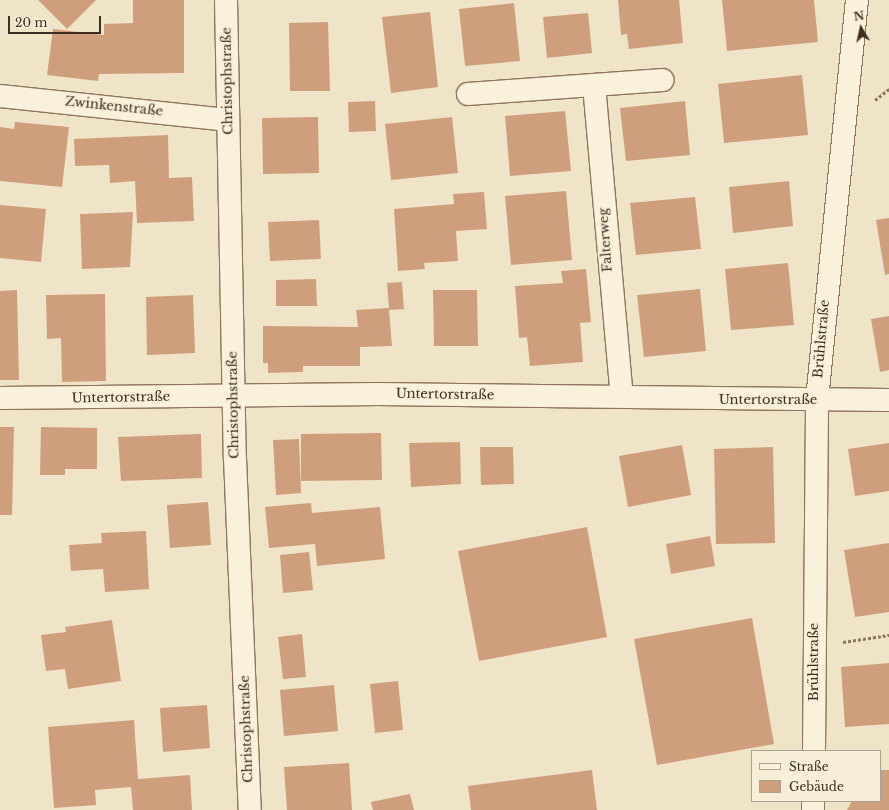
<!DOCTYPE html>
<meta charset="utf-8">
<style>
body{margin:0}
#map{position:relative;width:889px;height:810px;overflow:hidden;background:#f0e4c8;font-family:"Libre Baskerville",serif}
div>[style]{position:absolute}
.building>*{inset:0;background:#cf9f7d}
.path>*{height:2.5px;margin-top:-1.25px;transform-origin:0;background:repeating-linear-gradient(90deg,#8d765c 0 3px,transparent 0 5px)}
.roads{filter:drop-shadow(1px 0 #8d765c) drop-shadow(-1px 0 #8d765c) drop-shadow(0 1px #8d765c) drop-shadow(0 -1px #8d765c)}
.minor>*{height:22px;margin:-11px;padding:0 11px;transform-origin:11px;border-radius:11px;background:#faf1dc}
span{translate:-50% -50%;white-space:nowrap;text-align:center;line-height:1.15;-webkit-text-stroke:4px #f7eed8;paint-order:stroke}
.street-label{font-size:13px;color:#3d2e20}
.legend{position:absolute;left:751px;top:750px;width:130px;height:52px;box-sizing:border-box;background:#f7eed8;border:1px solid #ada18e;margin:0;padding:5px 7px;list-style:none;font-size:12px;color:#3d2e20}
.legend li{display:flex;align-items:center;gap:8px;height:20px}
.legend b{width:20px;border:1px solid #ada18e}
.north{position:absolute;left:841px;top:8px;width:40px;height:40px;-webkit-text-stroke:3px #f7eed8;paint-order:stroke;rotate:351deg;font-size:11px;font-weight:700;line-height:16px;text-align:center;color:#3d2e20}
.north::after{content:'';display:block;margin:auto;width:14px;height:18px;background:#3d2e20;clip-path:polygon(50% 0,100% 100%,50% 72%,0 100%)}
.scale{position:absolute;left:8px;top:16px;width:93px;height:18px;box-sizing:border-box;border:2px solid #3d2e20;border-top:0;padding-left:5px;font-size:12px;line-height:14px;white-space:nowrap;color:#3d2e20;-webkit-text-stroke:3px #f7eed8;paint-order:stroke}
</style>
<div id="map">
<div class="building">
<div style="clip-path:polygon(38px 0,96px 0,67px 29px)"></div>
<div style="clip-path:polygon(133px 0,184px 0,184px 73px,99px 74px,98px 81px,47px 75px,53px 29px,104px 35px,104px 24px,133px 23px)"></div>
<div style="clip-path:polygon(618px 0,679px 0,683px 43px,629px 49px,627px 34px,621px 35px)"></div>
<div style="clip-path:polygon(722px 0,814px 0,818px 42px,727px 51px)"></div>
<div style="clip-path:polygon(514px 3px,520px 61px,465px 66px,459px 9px)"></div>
<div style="clip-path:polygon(430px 12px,438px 87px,391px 93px,382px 17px)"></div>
<div style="clip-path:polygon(588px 13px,592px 53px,547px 58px,543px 17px)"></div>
<div style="clip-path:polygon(328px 22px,330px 91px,290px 91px,289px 23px)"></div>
<div style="clip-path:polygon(802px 75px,808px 135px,724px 143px,718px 84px)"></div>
<div style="clip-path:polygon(375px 101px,376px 131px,349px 132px,348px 102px)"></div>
<div style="clip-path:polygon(685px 101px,690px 155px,626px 161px,620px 108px)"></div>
<div style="clip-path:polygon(565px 111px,571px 171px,510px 176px,505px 116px)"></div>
<div style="clip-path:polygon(318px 117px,319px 173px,263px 174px,262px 118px)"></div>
<div style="clip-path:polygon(452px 117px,458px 173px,391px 180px,385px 124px)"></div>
<div style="clip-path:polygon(15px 122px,69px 127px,62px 187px,0 181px,0 127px,14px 129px)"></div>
<div style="clip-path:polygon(168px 135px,169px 178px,192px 177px,194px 221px,137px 223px,135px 181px,110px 183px,109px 165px,75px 166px,74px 139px)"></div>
<div style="clip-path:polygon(789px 181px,793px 226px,733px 233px,729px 187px)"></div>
<div style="clip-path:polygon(566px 191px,572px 260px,511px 265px,505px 196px)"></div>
<div style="clip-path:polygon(484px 192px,487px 229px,456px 231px,458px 261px,424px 263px,425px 269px,398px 271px,394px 209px,454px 204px,453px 194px)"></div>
<div style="clip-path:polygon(695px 197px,701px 249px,636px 255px,630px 203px)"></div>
<div style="clip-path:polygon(0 205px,46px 209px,41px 262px,0 258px)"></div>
<div style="clip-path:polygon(133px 212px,130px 267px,82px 269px,80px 214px)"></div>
<div style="clip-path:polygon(889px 218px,889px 274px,885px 275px,876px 220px)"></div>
<div style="clip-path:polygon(319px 220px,321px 259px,270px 261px,268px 222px)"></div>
<div style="clip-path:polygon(788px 263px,794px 325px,731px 330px,725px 269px)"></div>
<div style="clip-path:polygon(586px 269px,591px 322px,580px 323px,583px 362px,530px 366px,527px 337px,519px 338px,515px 286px,563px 283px,561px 271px)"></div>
<div style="clip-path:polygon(316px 279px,317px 306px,276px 306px,276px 280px)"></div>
<div style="clip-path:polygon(402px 282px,404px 309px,389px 310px,392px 346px,360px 347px,360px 366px,303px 366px,303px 372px,268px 373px,268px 363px,263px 363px,263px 326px,358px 327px,356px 310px,389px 308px,387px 283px)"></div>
<div style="clip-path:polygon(700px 289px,706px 351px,644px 357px,637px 295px)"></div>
<div style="clip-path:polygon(17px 290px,19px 380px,0 380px,0 291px)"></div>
<div style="clip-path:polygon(433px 290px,477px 290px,478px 346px,434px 346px)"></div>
<div style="clip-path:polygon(105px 294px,106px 381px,62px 382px,61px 338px,47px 339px,46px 295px)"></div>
<div style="clip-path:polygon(193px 295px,195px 353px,147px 355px,146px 297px)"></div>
<div style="clip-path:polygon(889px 316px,889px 370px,880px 372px,871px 319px)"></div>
<div style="clip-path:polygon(0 427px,14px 427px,12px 515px,0 515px)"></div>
<div style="clip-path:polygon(41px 427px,97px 428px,97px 469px,65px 469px,65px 475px,40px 475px)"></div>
<div style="clip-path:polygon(381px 433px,382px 480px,301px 481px,301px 434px)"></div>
<div style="clip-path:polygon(201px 434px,202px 478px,121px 481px,118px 437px)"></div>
<div style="clip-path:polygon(299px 439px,301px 493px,276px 495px,273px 440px)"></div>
<div style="clip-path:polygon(460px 442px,461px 484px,411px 487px,409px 443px)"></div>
<div style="clip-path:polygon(889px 443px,889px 491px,855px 496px,848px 449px)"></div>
<div style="clip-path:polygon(682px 445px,691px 495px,628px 507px,619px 456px)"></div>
<div style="clip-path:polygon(480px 447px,513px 447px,514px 484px,481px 485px)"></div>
<div style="clip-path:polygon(773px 447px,775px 543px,716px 544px,714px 449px)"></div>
<div style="clip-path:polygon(208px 502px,211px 545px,170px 548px,167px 505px)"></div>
<div style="clip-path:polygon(311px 503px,312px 513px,380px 507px,385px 559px,317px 566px,315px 544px,269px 548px,265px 507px)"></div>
<div style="clip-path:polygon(587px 527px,607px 637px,479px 661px,458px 551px)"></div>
<div style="clip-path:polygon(146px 531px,149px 589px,105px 592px,103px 569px,71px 571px,69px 545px,102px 543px,101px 533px)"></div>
<div style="clip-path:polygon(710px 536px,715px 566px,671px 574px,666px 544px)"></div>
<div style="clip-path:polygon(889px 543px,889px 612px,855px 617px,844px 550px)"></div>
<div style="clip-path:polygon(309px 552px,313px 590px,283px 593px,280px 555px)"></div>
<div style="clip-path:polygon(752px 618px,774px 744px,657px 765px,634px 639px)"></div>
<div style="clip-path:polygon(112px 620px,121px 681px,68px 689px,65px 669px,46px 671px,41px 635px,66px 632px,65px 627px)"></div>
<div style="clip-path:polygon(302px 634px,306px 677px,283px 679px,278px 637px)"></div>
<div style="clip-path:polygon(889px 663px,889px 724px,845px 727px,841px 667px)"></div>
<div style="clip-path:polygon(398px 681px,403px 730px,375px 733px,370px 684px)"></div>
<div style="clip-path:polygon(334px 685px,338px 731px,284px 736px,280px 690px)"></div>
<div style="clip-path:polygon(207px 705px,210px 748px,163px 752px,160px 708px)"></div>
<div style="clip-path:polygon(134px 720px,138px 779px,190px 775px,192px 810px,133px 810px,131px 787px,95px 790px,96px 805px,54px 808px,48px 727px)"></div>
<div style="clip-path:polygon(349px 763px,352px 810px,287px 810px,284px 767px)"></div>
<div style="clip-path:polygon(592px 770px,597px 810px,471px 810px,468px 786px)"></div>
<div style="clip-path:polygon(880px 770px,889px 770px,889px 810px,847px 810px,852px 801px,880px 801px)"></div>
<div style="clip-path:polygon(410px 794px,414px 810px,373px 810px,371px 802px)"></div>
</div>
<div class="path">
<div style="left:875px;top:100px;width:18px;rotate:-38deg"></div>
<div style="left:843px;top:642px;width:47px;rotate:-8.7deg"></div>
</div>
<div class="roads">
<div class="minor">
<div style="left:226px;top:0;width:458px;rotate:88.9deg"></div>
<div style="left:235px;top:458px;width:352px;rotate:87.6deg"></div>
<div style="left:594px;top:85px;width:312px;rotate:84.9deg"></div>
<div style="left:468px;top:94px;width:195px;rotate:-4.1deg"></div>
<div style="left:0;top:96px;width:229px;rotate:6deg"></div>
<div style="left:0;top:398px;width:378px;rotate:-0.6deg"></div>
<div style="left:378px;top:394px;width:511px;rotate:0.67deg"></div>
<div style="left:814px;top:751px;width:351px;rotate:-89.5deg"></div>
<div style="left:817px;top:400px;width:402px;rotate:-84.3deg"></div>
<div style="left:813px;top:810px;width:9px;rotate:-90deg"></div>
</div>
</div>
<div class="street-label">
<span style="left:228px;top:81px;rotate:-91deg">Christophstraße</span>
<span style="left:114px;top:107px;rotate:6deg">Zwinkenstraße</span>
<span style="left:606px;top:240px;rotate:-94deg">Falterweg</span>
<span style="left:822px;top:339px;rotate:-85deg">Brühlstraße</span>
<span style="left:445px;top:395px;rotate:1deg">Untertorstraße</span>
<span style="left:121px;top:398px;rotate:-1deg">Untertorstraße</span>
<span style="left:768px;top:400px">Untertorstraße</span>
<span style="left:234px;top:405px;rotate:-91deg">Christophstraße</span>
<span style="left:814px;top:662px;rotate:-90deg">Brühlstraße</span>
<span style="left:247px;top:729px;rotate:-92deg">Christophstraße</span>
</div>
<ul class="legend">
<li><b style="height:5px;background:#faf1dc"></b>Straße</li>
<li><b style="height:11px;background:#cf9f7d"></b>Gebäude</li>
</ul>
<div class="north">N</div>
<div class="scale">20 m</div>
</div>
